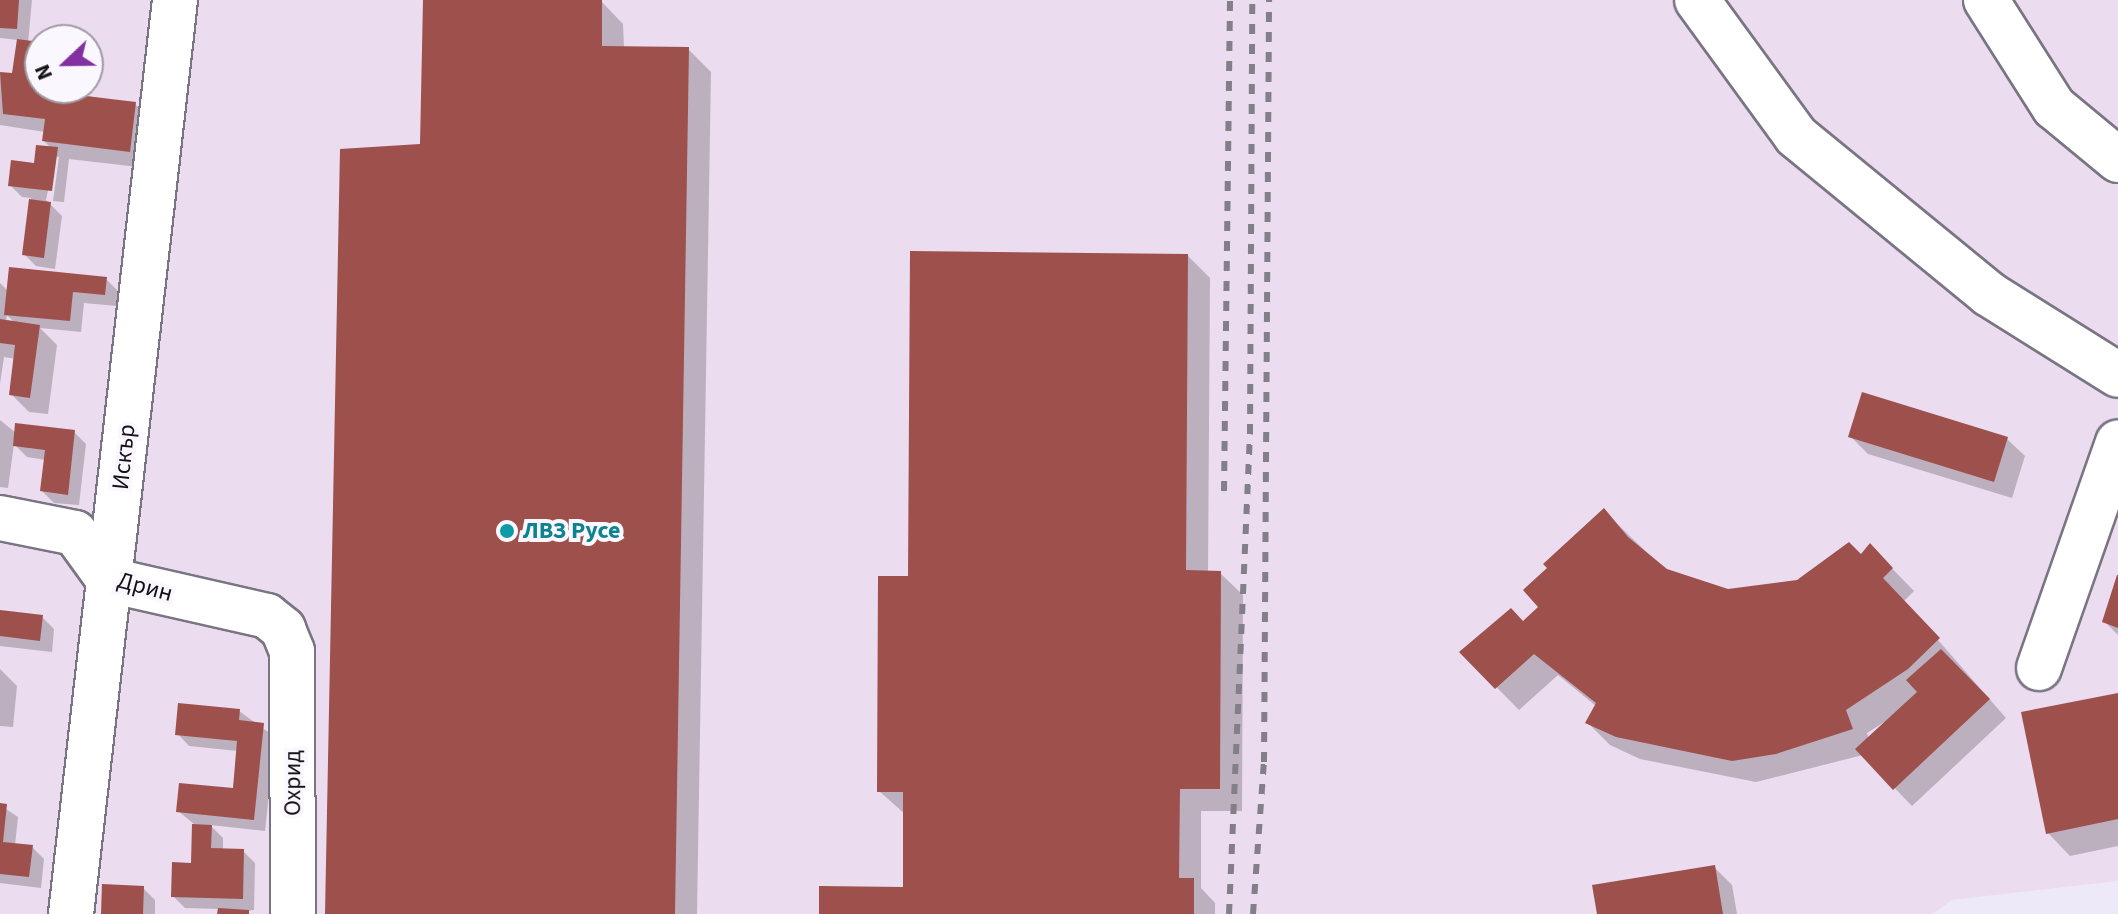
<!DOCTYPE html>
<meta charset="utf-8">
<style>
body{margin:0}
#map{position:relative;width:2118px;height:914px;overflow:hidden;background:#eee9f8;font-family:"Source Sans 3",sans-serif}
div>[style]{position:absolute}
.industrial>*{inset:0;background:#ebdcef}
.shadow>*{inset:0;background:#0003}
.building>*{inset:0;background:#9d504c}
.roads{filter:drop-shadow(2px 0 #797582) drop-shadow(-2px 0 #797582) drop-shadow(0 2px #797582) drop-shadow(0 -2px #797582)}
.minor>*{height:44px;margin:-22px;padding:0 22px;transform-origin:22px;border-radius:22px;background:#fff}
.rail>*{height:6px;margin-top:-3px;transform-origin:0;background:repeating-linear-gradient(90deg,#827f89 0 10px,transparent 0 20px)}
.dots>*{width:22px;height:22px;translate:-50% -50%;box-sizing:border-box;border:4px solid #faf8fe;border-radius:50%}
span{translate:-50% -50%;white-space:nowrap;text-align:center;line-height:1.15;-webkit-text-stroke:8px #faf8fe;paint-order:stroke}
.street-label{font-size:24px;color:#141217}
.culture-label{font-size:24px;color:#0d838f;font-weight:700}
.left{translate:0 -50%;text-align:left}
.north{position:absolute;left:24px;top:24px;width:80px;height:80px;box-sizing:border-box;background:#faf8fe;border:2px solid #9e9ca2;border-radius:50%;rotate:248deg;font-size:22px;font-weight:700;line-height:32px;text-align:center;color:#141217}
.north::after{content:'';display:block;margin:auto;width:28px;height:36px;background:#8331a0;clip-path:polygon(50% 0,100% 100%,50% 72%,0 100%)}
</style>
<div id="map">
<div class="industrial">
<div style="clip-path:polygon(evenodd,0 0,2118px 0,2118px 881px,1952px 900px,1932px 914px,0 914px,0 0,40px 40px,88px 40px,88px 88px,40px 88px,40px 40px)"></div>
</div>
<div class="shadow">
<div style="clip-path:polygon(0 0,32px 0,28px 43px,40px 88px,135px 104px,152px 122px,147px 168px,69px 159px,64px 202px,53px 201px,59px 157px,55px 157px,46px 200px,62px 216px,55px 269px,36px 266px,24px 254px,31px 198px,22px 197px,10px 185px,52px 149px,44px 141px,45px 132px,0 125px,0 74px,14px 76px,18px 40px,0 38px)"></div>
<div style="clip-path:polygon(601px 1px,623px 24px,624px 48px,688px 49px,711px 72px,697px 914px,327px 914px)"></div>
<div style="clip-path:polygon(1188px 256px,1210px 278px,1208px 573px,1220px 573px,1243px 595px,1242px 811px,1201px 811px,1201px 888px,1215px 903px,1215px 914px,821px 914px,905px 889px,905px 814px,879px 791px,910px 578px)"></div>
<div style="clip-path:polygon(evenodd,106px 279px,118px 291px,117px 306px,84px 303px,81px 332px,40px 328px,57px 345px,48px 414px,29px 412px,11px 394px,16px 359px,4px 357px,0 384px,0 283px,8px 291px,106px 279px,7px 315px,16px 324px,6px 322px,7px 315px)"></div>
<div style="clip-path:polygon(0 420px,16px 433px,74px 432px,86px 444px,79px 505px,54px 503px,42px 491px,46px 460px,27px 457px,14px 444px,8px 488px,0 487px)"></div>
<div style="clip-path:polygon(1851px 437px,2007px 439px,2025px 456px,2012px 498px,1868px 454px)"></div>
<div style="clip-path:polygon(evenodd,1604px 511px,1666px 571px,1728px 591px,1797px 582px,1861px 557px,1870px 546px,1914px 591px,1904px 601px,2006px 718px,1912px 806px,1863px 755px,1756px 782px,1640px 759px,1610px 745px,1588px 723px,1596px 706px,1558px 675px,1519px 710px,1462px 652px,1524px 623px,1541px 608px,1604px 511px,1886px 721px,1887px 723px,1869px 739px,1867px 733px,1886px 721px)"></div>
<div style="clip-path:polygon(2118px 580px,2118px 635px,2104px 621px)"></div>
<div style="clip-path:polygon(0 612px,42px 617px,54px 629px,52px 652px,0 646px)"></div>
<div style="clip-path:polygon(0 669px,17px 686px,13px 727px,0 726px)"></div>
<div style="clip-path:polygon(2118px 695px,2118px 846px,2070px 856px,2048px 833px)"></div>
<div style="clip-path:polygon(239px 711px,275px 737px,265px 831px,210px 825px,223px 838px,223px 850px,243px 851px,255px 863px,254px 910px,219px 914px,220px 909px,185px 908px,173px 896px,193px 865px,194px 824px,178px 811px,235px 790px,238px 751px,189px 746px,178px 734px)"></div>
<div style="clip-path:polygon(0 805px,18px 817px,15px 845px,32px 847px,44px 859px,41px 888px,0 883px)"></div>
<div style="clip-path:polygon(1714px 867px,1732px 885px,1737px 914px,1599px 914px)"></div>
<div style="clip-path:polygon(143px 888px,155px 900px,155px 914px,103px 914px)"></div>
</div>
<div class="building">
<div style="clip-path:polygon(0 0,19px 0,17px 29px,0 28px)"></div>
<div style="clip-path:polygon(423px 0,602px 0,602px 46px,689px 47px,675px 914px,325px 914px,340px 149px,420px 144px)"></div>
<div style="clip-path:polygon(17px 39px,40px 42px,44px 91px,136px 102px,130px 152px,42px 141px,45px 119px,3px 114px,0 72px,12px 73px)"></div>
<div style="clip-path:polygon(36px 145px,58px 147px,52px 191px,8px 186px,11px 160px,34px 163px)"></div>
<div style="clip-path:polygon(29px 199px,51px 202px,44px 258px,22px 255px)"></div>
<div style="clip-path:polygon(910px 251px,1188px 254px,1186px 570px,1221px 571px,1220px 789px,1180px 789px,1179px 878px,1194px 878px,1194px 914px,819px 914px,819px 886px,903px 887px,903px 792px,877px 792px,878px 576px,908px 576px)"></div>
<div style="clip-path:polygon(9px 267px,107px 277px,105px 295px,73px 292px,70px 321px,4px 315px)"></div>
<div style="clip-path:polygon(0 319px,40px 325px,30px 398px,9px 395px,15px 345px,0 343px)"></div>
<div style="clip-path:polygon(1862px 392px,2008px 437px,1994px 482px,1848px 437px)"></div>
<div style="clip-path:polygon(15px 423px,75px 430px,68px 495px,40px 491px,45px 450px,13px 446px)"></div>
<div style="clip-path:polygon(1604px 508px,1628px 537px,1667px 569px,1728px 589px,1797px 580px,1849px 542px,1861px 554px,1870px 543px,1893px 568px,1883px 578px,1940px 638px,1908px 669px,1846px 710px,1853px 729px,1776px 754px,1732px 761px,1616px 737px,1585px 723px,1596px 703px,1534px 654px,1495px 689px,1459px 652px,1511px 608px,1523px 621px,1538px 607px,1523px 590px,1547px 568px,1543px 564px)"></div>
<div style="clip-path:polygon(2117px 575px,2118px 575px,2118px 628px,2102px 622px)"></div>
<div style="clip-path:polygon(0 610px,43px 615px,40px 641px,0 636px)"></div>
<div style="clip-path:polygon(1941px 649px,1990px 699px,1893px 790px,1855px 749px,1917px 692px,1906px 680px)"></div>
<div style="clip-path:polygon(2118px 693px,2118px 819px,2046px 834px,2021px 712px)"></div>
<div style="clip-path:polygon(178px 703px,240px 709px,239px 720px,264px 723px,254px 820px,176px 812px,179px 783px,233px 788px,237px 741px,175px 735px)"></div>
<div style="clip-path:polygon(0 803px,7px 804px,3px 842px,33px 845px,29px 877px,0 874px)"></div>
<div style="clip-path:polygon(192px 824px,212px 825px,211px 848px,244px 849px,243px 899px,171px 897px,172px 862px,191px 863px)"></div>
<div style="clip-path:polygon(1715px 865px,1723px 914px,1597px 914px,1592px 885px)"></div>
<div style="clip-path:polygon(102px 884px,144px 886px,143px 914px,101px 914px)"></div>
<div style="clip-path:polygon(218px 908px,249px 910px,249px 914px,217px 914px)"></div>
</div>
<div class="roads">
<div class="minor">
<div style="left:1697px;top:0;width:168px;rotate:53.9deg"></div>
<div style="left:1796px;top:136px;width:249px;rotate:39.3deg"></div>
<div style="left:1989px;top:294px;width:152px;rotate:32.1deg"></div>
<div style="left:1986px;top:0;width:127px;rotate:57.6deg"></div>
<div style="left:2054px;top:107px;width:83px;rotate:39.6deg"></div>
<div style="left:0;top:518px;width:76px;rotate:11.3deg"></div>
<div style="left:75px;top:533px;width:58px;rotate:54.1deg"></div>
<div style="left:109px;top:580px;width:162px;rotate:12.8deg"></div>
<div style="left:267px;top:616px;width:21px;rotate:39deg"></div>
<div style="left:283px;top:629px;width:24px;rotate:68deg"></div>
<div style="left:292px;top:651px;width:263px;rotate:89.8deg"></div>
<div style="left:2039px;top:668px;width:239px;rotate:-70.7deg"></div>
<div style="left:71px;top:914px;width:920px;rotate:-83.51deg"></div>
</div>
</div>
<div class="rail">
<div style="left:1224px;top:491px;width:491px;rotate:-89.3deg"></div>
<div style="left:1229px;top:914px;width:480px;rotate:-87.5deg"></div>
<div style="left:1250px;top:434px;width:434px;rotate:-89.7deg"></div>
<div style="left:1253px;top:914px;width:152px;rotate:-85.9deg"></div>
<div style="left:1264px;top:762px;width:762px;rotate:-89.62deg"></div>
</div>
<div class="dots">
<div style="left:507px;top:531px;background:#0f9aa8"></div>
</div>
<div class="street-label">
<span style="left:124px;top:457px;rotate:-84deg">Искър</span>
<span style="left:145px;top:587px;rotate:15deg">Дрин</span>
<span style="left:293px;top:783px;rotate:-90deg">Охрид</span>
</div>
<div class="culture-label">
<span class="left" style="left:523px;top:531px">ЛВЗ Русе</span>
</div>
<div class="north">N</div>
</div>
